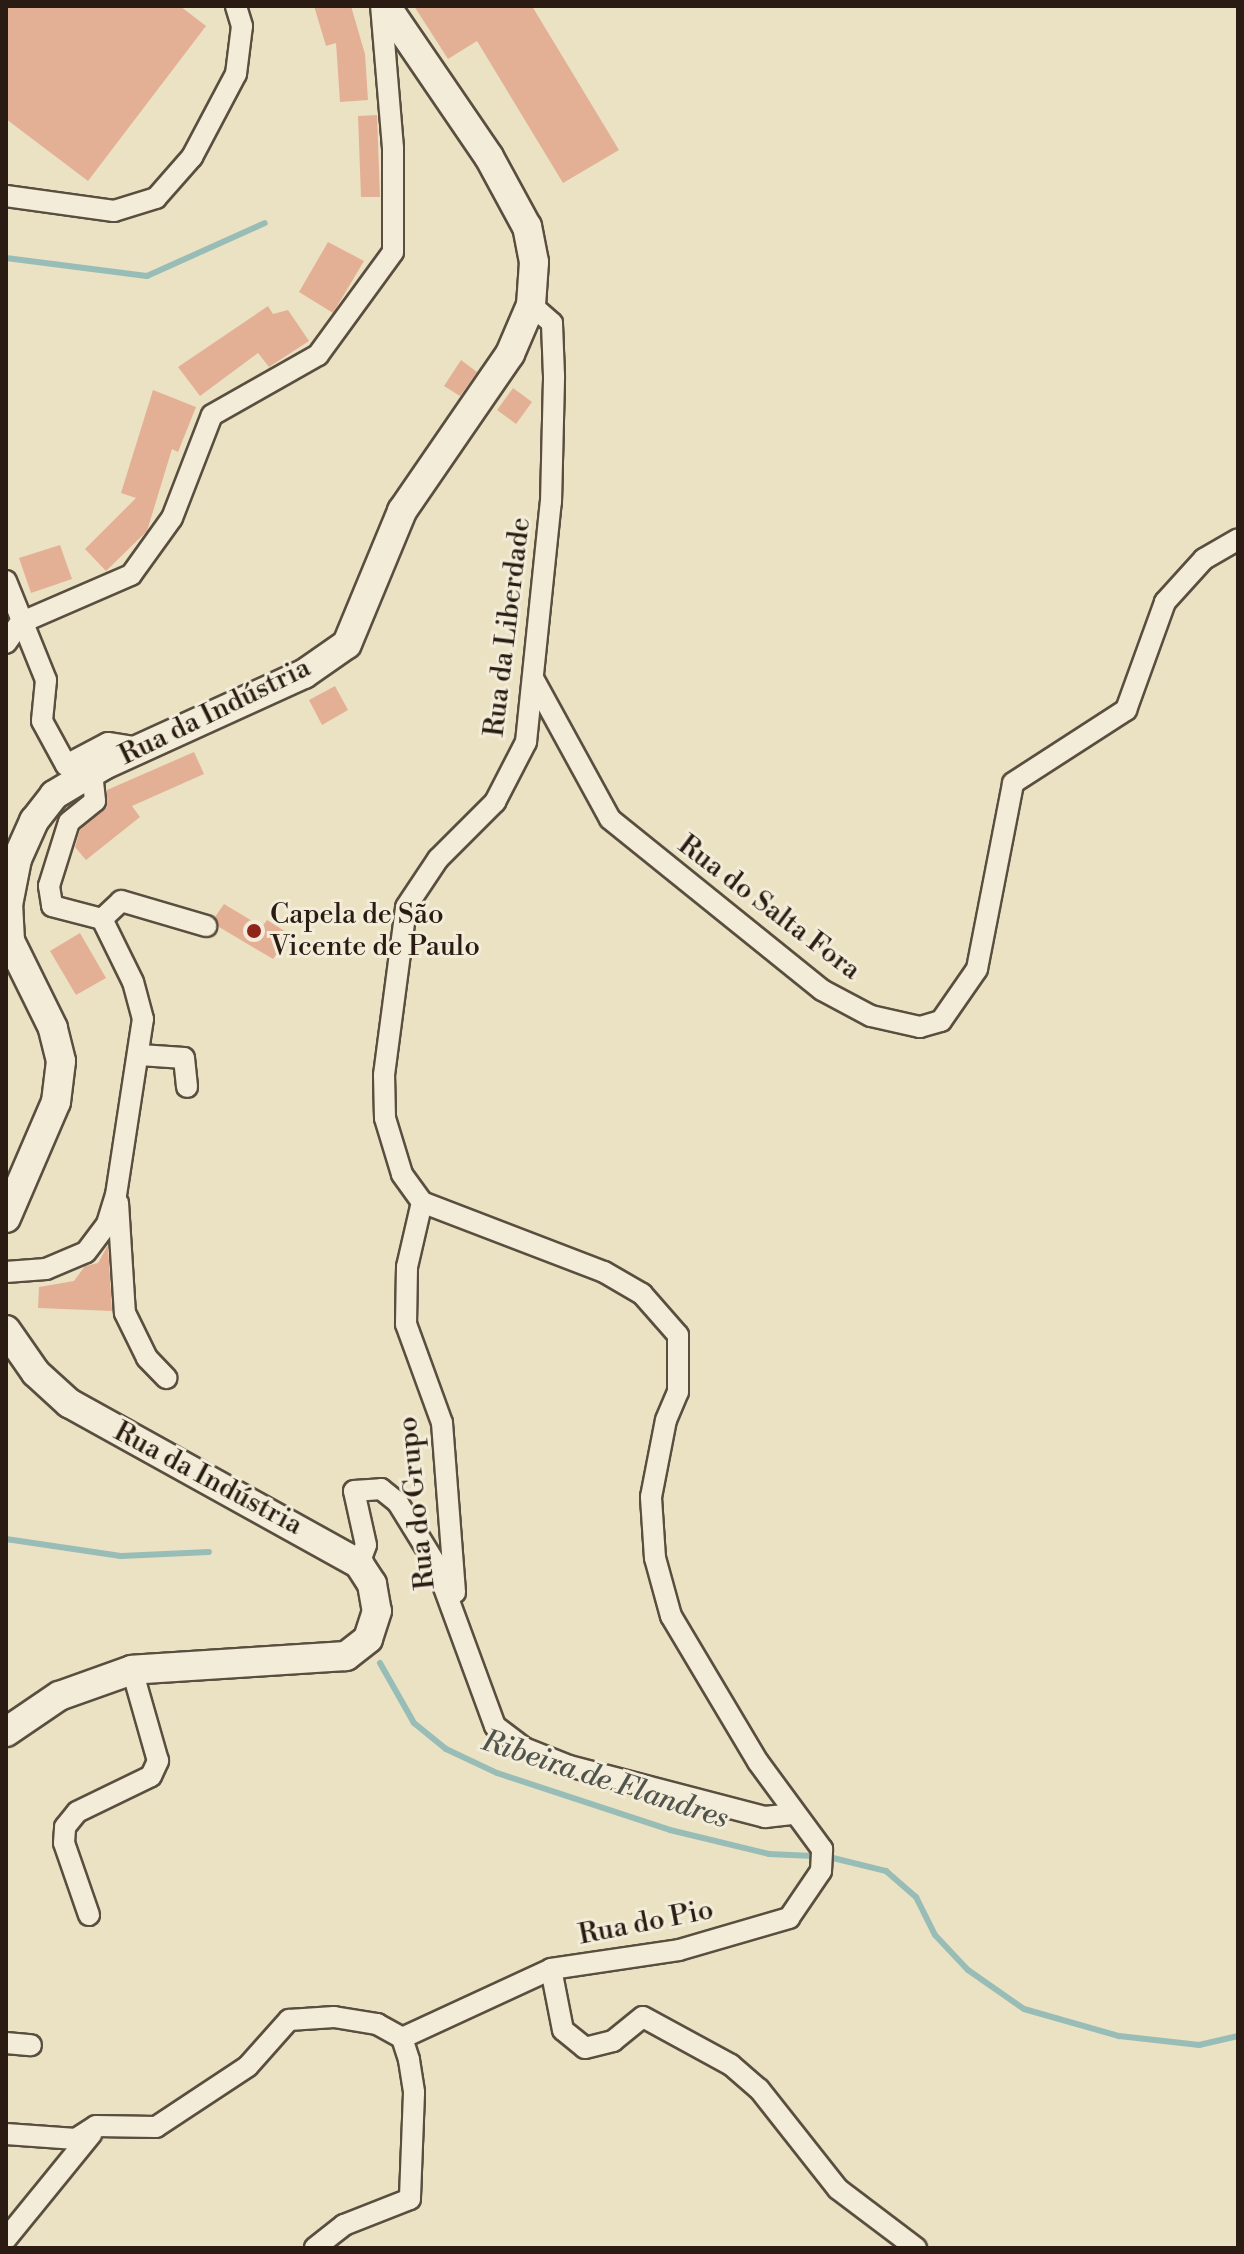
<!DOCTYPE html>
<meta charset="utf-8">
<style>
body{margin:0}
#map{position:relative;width:1244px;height:2254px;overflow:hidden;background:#ebe2c4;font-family:"Libre Bodoni",serif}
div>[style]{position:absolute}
.stream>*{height:6px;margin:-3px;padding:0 3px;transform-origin:3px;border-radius:3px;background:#98bdb7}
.building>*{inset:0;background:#e4b095}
.roads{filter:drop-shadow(2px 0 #5a4e3f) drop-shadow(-2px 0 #5a4e3f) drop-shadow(0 2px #5a4e3f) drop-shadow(0 -2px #5a4e3f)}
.street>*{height:20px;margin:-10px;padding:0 10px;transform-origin:10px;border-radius:10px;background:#f2ecd9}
.secondary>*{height:28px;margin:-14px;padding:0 14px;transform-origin:14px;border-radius:14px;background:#f2ecd9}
.dots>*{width:22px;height:22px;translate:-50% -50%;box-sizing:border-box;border:4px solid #f2ecd9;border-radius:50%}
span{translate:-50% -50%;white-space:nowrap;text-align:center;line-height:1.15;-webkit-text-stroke:6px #f2ecd9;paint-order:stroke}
.street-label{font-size:28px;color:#2a1c13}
.poi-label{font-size:28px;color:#2a1c13}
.left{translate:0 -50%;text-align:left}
.water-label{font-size:30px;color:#50544c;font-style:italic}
.frame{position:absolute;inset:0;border:8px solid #2a1c13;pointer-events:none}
</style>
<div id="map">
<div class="stream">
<div style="left:6px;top:258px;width:142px;rotate:7.3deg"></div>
<div style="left:147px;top:276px;width:129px;rotate:-24.2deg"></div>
<div style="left:6px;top:1539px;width:116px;rotate:8.4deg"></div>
<div style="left:121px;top:1556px;width:88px;rotate:-2.6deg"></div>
<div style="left:380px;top:1663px;width:69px;rotate:60.5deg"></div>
<div style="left:414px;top:1723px;width:41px;rotate:39.1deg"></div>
<div style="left:446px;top:1749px;width:56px;rotate:25.2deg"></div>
<div style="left:497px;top:1773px;width:182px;rotate:18.2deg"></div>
<div style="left:670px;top:1830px;width:102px;rotate:13.6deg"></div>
<div style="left:769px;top:1854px;width:44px;rotate:2.6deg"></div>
<div style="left:833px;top:1858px;width:55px;rotate:13.8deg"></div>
<div style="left:886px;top:1871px;width:40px;rotate:41deg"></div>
<div style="left:916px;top:1897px;width:42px;rotate:63.4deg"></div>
<div style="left:935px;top:1935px;width:48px;rotate:46.7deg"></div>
<div style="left:968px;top:1970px;width:68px;rotate:34.9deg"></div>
<div style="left:1024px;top:2009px;width:99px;rotate:15.9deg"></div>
<div style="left:1119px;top:2036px;width:81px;rotate:6.4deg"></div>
<div style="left:1199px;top:2045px;width:40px;rotate:-13deg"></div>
</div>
<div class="building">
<div style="clip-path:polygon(6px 6px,180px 6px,206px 26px,88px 181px,6px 119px)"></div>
<div style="clip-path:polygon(314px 6px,351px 6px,365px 54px,368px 100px,340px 102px,336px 43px,326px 46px)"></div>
<div style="clip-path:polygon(414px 6px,532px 6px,619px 150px,563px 183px,477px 41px,448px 59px)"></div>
<div style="clip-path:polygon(377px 115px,380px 197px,361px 197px,358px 116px)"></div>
<div style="clip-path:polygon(328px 242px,364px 261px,333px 313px,299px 292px)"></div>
<div style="clip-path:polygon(268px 306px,273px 314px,288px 310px,309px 341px,269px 367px,258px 353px,200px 396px,178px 367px)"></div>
<div style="clip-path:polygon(461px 360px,477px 372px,460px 396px,444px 386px)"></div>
<div style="clip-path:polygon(513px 388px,532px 402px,516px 424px,497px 410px)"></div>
<div style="clip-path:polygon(153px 390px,196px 407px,178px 452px,172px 449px,147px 531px,106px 571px,85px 549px,136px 498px,121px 493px)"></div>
<div style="clip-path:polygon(60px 545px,72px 579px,31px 593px,19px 558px)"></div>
<div style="clip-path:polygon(335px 686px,348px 710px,322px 725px,309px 700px)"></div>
<div style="clip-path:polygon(194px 752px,204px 774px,132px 806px,140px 817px,86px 860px,75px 847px,80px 830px,107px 807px,107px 790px)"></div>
<div style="clip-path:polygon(224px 904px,262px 927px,267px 920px,291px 935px,273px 959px,219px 927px,215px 917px)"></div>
<div style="clip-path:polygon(80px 933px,106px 978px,76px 995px,50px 951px)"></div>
<div style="clip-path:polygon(108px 1245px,112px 1311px,38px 1308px,39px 1287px,74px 1281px,85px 1266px,98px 1263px)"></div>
</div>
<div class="roads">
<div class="street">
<div style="left:6px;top:196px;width:109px;rotate:7.9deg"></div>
<div style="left:114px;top:211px;width:44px;rotate:-17.2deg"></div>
<div style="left:156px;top:198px;width:55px;rotate:-48.7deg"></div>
<div style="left:192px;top:157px;width:94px;rotate:-62.1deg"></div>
<div style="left:236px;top:74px;width:48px;rotate:-82.9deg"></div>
<div style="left:242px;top:26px;width:21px;rotate:-107deg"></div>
<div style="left:6px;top:581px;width:107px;rotate:68deg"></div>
<div style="left:46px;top:680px;width:41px;rotate:95.6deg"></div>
<div style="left:42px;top:721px;width:50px;rotate:61.4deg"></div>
<div style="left:66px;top:765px;width:47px;rotate:-27.6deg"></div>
<div style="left:108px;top:743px;width:33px;rotate:9deg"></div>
<div style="left:6px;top:643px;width:24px;rotate:-55deg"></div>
<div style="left:20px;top:623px;width:121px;rotate:-23.4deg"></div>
<div style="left:131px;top:575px;width:70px;rotate:-54.3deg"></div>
<div style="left:172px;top:518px;width:110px;rotate:-68.8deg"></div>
<div style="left:212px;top:415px;width:122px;rotate:-29.5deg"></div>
<div style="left:318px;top:355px;width:127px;rotate:-53.9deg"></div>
<div style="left:393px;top:252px;width:104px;rotate:-90deg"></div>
<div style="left:393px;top:148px;width:143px;rotate:-94.8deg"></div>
<div style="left:534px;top:680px;width:158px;rotate:61.3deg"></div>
<div style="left:610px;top:819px;width:272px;rotate:38.9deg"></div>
<div style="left:822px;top:990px;width:55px;rotate:28deg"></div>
<div style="left:871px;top:1016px;width:50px;rotate:12.7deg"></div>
<div style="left:920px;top:1027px;width:22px;rotate:-16deg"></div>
<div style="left:941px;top:1021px;width:63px;rotate:-55.3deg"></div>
<div style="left:977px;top:969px;width:189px;rotate:-79deg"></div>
<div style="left:1013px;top:783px;width:135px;rotate:-32.9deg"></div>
<div style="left:1126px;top:710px;width:115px;rotate:-70.1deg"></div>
<div style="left:1165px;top:602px;width:58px;rotate:-47.8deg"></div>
<div style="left:1204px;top:559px;width:39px;rotate:-30deg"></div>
<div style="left:92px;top:772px;width:29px;rotate:84deg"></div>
<div style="left:95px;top:801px;width:33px;rotate:141deg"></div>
<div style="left:69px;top:822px;width:67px;rotate:107.4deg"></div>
<div style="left:49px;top:886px;width:20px;rotate:81deg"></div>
<div style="left:52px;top:906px;width:52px;rotate:14.6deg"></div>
<div style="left:102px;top:919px;width:26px;rotate:-43deg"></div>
<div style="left:121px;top:901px;width:89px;rotate:16.4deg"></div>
<div style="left:140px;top:1055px;width:44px;rotate:3.9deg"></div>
<div style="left:184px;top:1058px;width:29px;rotate:84deg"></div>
<div style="left:422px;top:1202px;width:67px;rotate:103deg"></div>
<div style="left:407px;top:1267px;width:57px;rotate:91deg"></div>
<div style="left:406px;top:1324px;width:105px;rotate:70deg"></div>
<div style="left:442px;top:1423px;width:170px;rotate:85.6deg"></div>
<div style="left:118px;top:1203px;width:110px;rotate:86.4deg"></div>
<div style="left:125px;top:1313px;width:50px;rotate:63.9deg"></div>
<div style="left:147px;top:1358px;width:28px;rotate:46deg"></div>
<div style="left:6px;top:1272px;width:40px;rotate:-4.3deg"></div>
<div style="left:46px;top:1269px;width:43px;rotate:-23deg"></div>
<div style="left:86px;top:1252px;width:35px;rotate:-53deg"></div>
<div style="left:107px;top:1224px;width:30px;rotate:-73deg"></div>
<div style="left:116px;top:1195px;width:178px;rotate:-81.3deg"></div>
<div style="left:143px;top:1019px;width:38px;rotate:-105deg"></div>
<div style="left:133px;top:982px;width:70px;rotate:-116.2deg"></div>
<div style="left:359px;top:1564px;width:20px;rotate:-70deg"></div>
<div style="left:366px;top:1545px;width:55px;rotate:-102.5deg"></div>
<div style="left:354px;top:1491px;width:27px;rotate:-4deg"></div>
<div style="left:381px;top:1489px;width:22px;rotate:39deg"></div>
<div style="left:398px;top:1503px;width:70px;rotate:58.3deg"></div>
<div style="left:435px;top:1563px;width:174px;rotate:69.8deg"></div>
<div style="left:495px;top:1726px;width:36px;rotate:37deg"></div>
<div style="left:524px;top:1748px;width:48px;rotate:21.8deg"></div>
<div style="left:569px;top:1766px;width:203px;rotate:14.6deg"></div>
<div style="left:765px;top:1817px;width:27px;rotate:-6deg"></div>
<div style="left:89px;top:1915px;width:76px;rotate:-109.1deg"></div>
<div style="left:64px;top:1843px;width:16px;rotate:-86deg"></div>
<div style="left:65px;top:1827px;width:19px;rotate:-51deg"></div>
<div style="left:77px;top:1812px;width:82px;rotate:-25.9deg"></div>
<div style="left:151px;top:1776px;width:17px;rotate:-65deg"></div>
<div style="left:158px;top:1761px;width:95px;rotate:-105.9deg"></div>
<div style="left:551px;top:1969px;width:62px;rotate:78.9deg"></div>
<div style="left:563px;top:2030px;width:28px;rotate:39deg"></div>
<div style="left:585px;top:2048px;width:29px;rotate:-14deg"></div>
<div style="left:613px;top:2041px;width:38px;rotate:-39deg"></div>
<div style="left:643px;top:2017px;width:100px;rotate:28.6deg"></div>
<div style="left:731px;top:2065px;width:37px;rotate:41deg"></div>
<div style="left:759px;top:2089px;width:127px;rotate:51.7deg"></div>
<div style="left:838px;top:2189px;width:98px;rotate:37.1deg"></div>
<div style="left:402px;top:2038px;width:164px;rotate:-24.8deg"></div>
<div style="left:551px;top:1969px;width:129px;rotate:-8.4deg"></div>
<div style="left:679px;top:1950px;width:115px;rotate:-16.2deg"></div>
<div style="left:789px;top:1918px;width:57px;rotate:-55.8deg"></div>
<div style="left:821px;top:1871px;width:22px;rotate:-87deg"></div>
<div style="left:822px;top:1849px;width:108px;rotate:-126.3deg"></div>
<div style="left:758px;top:1762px;width:170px;rotate:-120.8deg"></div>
<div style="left:671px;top:1616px;width:60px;rotate:-105.4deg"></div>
<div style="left:655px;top:1558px;width:61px;rotate:-93.8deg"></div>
<div style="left:651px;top:1497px;width:78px;rotate:-79deg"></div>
<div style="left:666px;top:1420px;width:30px;rotate:-67deg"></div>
<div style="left:678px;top:1392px;width:57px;rotate:-90deg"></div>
<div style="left:678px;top:1335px;width:55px;rotate:-131.3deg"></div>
<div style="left:642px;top:1294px;width:44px;rotate:-149.9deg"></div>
<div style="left:604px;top:1272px;width:195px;rotate:-159deg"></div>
<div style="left:422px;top:1202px;width:34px;rotate:-126deg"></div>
<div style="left:402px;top:1174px;width:59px;rotate:-106.9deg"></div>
<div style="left:385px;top:1118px;width:43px;rotate:-91.3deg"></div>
<div style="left:384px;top:1075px;width:169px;rotate:-82.5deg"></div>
<div style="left:406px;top:907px;width:58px;rotate:-56.3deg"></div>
<div style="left:438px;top:859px;width:81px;rotate:-45deg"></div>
<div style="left:495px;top:802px;width:68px;rotate:-62.7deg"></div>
<div style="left:526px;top:742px;width:241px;rotate:-84.1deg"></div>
<div style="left:551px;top:502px;width:126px;rotate:-88.6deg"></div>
<div style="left:554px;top:376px;width:53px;rotate:-92.2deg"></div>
<div style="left:552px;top:323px;width:28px;rotate:-139deg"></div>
<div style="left:6px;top:2043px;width:25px;rotate:5deg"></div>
<div style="left:6px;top:2134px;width:70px;rotate:4.1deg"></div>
<div style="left:76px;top:2139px;width:24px;rotate:-33deg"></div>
<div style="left:96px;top:2126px;width:60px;rotate:1deg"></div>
<div style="left:156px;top:2127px;width:110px;rotate:-33.5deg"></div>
<div style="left:248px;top:2066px;width:62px;rotate:-48.3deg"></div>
<div style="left:289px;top:2020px;width:45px;rotate:-3.8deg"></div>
<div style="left:334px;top:2017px;width:44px;rotate:9.2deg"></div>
<div style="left:377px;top:2024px;width:29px;rotate:29deg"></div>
<div style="left:402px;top:2038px;width:23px;rotate:72deg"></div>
<div style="left:409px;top:2060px;width:33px;rotate:81deg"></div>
<div style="left:414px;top:2093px;width:106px;rotate:92.2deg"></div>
<div style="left:410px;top:2199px;width:71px;rotate:158.5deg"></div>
<div style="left:344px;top:2225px;width:37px;rotate:142deg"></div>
<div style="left:6px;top:2239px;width:136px;rotate:-50.9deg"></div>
</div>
<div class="secondary">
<div style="left:6px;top:1218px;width:126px;rotate:-66.7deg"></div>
<div style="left:56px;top:1102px;width:41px;rotate:-83deg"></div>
<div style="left:61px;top:1061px;width:34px;rotate:-104deg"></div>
<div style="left:53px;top:1028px;width:97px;rotate:-116.3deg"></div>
<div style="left:10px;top:941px;width:36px;rotate:-93deg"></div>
<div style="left:8px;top:905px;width:47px;rotate:-78.9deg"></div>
<div style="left:17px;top:859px;width:42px;rotate:-65.9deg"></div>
<div style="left:34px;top:821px;width:33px;rotate:-52deg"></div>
<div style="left:54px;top:795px;width:58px;rotate:-31deg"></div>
<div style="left:104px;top:765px;width:220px;rotate:-24.5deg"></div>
<div style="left:304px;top:674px;width:52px;rotate:-34.9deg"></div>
<div style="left:347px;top:644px;width:144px;rotate:-67.5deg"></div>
<div style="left:402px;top:511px;width:191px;rotate:-55.5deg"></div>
<div style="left:510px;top:354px;width:53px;rotate:-66.8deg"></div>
<div style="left:531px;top:305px;width:43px;rotate:-86deg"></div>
<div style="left:534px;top:262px;width:36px;rotate:-101deg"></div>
<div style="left:527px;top:227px;width:80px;rotate:-118.5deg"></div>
<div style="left:489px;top:157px;width:183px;rotate:-124.3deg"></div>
<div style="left:6px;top:1330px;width:52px;rotate:55.1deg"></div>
<div style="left:36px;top:1373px;width:45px;rotate:42.3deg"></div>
<div style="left:69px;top:1403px;width:332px;rotate:29deg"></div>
<div style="left:359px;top:1564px;width:24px;rotate:57deg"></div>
<div style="left:372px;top:1584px;width:27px;rotate:80deg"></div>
<div style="left:377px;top:1611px;width:29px;rotate:108deg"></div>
<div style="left:368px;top:1639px;width:28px;rotate:142deg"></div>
<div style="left:346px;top:1656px;width:214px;rotate:176.3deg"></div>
<div style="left:132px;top:1670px;width:77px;rotate:160.4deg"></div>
<div style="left:59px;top:1696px;width:64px;rotate:145.8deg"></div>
</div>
</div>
<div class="dots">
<div style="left:254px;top:931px;background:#8f2418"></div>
</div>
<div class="street-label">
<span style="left:508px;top:627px;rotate:-83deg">Rua da Liberdade</span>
<span style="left:215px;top:712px;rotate:-26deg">Rua da Indústria</span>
<span style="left:769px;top:908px;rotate:37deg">Rua do Salta Fora</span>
<span style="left:208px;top:1479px;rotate:28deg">Rua da Indústria</span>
<span style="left:417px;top:1503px;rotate:-96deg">Rua do Grupo</span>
<span style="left:646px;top:1923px;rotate:-11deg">Rua do Pio</span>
</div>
<div class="poi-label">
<span class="left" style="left:270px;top:931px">Capela de São<br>Vicente de Paulo</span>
</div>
<div class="water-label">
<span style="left:605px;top:1780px;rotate:18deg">Ribeira de Flandres</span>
</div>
<div class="frame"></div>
</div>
